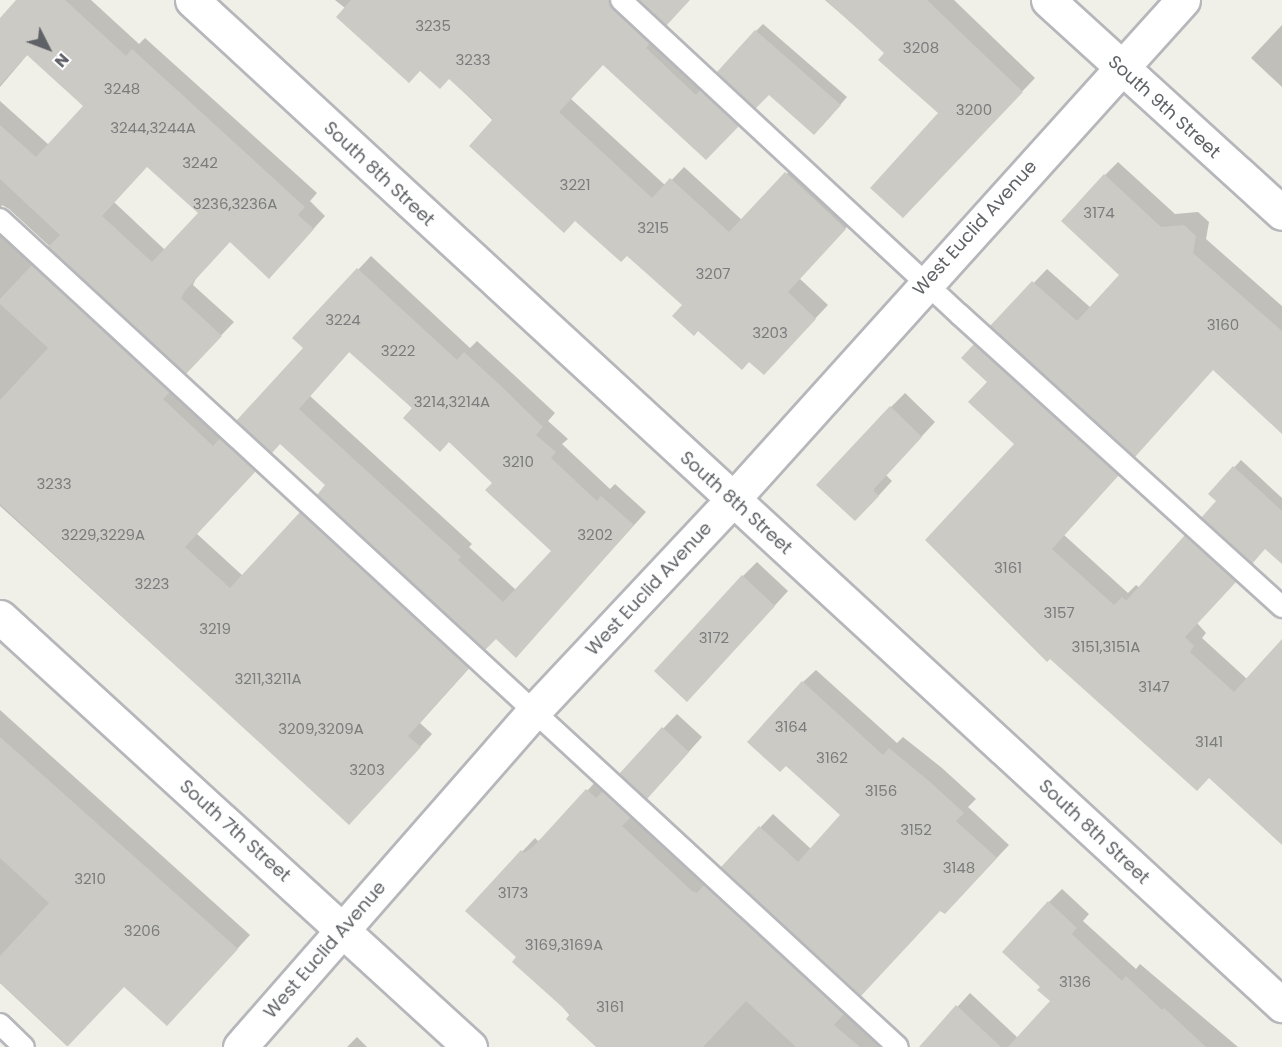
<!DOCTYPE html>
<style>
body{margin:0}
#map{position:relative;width:1282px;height:1047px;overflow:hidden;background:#f0efe8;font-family:Poppins,sans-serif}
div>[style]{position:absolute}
.shadow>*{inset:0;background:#0003}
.building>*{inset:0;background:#cccac4}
.roads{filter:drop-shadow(2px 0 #b5b7bb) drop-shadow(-2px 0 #b5b7bb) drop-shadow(0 2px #b5b7bb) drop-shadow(0 -2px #b5b7bb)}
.service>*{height:20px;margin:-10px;padding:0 10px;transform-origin:10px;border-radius:10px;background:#fff}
.minor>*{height:33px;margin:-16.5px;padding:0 16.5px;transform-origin:16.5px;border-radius:16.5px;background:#fff}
span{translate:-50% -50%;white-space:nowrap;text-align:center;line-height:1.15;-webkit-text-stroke:6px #fff;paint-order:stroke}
.number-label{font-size:15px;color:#7a7c7e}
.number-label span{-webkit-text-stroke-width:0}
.street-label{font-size:18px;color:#5f6267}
.north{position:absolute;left:18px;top:18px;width:60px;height:60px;-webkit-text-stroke:4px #fff;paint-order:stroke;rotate:132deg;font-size:16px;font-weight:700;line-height:24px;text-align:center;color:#5f6267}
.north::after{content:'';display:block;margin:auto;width:21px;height:27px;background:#5f6267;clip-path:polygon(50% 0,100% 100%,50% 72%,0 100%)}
</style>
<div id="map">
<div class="shadow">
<div style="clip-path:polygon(evenodd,20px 0,91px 0,139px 44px,145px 38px,317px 193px,310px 201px,325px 216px,282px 264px,230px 240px,197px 276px,193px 285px,234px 322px,186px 372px,9px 209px,2px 205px,1px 210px,267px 457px,196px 533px,243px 576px,314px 501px,481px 655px,420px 723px,432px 734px,362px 810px,197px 685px,0 506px,0 101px,49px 145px,85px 106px,28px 54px,0 87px,0 22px,20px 0,148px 165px,200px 213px,165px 250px,114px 202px,148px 165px)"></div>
<div style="clip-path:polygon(335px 0,631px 0,750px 112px,706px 158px,603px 63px,570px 98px,666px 186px,684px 167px,742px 220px,799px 161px,858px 215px,799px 278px,828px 305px,776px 360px,684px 305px,449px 78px,421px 69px)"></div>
<div style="clip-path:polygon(825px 0,954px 0,1035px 78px,916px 203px,940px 113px,886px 53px)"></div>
<div style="clip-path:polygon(763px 24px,847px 97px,821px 127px,756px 31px)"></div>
<div style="clip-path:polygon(1282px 25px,1282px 87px,1251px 58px)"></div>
<div style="clip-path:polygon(1118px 162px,1175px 214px,1198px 212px,1209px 222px,1206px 239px,1282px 306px,1282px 431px,1213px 368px,993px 326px,1047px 269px,1091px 308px,1122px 275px,1105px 175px)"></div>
<div style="clip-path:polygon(evenodd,371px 256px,470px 348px,477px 341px,513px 374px,555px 413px,548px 421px,568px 439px,562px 444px,610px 489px,615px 484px,646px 512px,516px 656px,281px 443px,305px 348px,294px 338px,371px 256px,350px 351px,494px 483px,553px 551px,516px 590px,469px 547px,472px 544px,310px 396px,350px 351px)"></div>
<div style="clip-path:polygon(988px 332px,1131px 461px,1064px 535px,1128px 593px,1136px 585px,1140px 588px,1199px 524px,1248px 568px,1197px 623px,1206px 633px,1202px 638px,1247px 679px,1282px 642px,1282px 821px,1209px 777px,1050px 657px,1016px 444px,989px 382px,963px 358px)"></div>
<div style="clip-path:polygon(905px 393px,935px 422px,886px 475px,892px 481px,870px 505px,891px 407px)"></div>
<div style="clip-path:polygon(1241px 460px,1282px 498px,1282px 562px,1210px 494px)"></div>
<div style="clip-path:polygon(757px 562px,788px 591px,701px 686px,743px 576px)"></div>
<div style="clip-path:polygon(816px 670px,897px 743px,903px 737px,942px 768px,976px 799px,968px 807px,1009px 845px,957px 900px,941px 909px,723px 867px,773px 814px,811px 849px,842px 815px,803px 682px)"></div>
<div style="clip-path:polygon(0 710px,250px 935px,180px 1011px,125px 985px,67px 1046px,0 983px)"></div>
<div style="clip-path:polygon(677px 714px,702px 737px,661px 783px,621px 773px)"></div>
<div style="clip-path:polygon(600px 777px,887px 1047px,598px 1047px,518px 957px,467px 910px,535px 838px,538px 841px,546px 835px)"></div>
<div style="clip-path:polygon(1062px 889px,1089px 914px,1083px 921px,1136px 969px,1140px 964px,1238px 1047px,921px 1047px,970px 993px,1018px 1038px,1052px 1001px,1042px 987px,1049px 902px)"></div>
<div style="clip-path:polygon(357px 1037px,367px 1047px,347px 1047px)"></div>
</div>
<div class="building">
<div style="clip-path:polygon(evenodd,16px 0,65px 0,126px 56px,132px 49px,305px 207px,298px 215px,314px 229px,269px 279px,230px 242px,185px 291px,181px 298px,222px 336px,186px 374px,48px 247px,60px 235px,0 179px,0 125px,36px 157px,83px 106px,27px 55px,0 85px,0 18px,16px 0,147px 167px,198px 213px,152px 262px,102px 216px,147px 167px)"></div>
<div style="clip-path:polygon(351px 0,609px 0,613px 9px,650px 43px,646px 48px,696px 95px,700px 90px,739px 126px,706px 160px,603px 65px,559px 112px,652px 198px,670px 178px,729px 232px,785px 172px,846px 229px,788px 292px,816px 319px,764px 375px,749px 362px,742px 370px,698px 331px,694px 336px,672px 316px,682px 305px,627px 256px,621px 262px,575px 221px,564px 233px,469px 146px,493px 119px,449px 79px,440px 89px,420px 71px,409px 83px,336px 17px)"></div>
<div style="clip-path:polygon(639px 0,690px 0,666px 26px)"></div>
<div style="clip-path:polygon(826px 0,927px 0,1023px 92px,903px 218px,870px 188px,938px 113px,878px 60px,884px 53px)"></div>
<div style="clip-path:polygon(755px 30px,841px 105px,814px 135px,769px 95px,755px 109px,717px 72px)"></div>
<div style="clip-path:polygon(1104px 174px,1161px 227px,1184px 225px,1196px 236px,1193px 253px,1282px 331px,1282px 434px,1213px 370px,1135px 457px,990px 326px,1032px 281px,1077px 321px,1119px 275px,1061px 221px)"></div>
<div style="clip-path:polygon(32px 265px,170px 392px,163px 399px,213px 446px,220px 438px,256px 471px,185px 547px,230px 588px,300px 512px,469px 668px,408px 736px,421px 747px,349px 825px,0 504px,0 400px,48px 348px,0 304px,0 299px)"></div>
<div style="clip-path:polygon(evenodd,357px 268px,457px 360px,464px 352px,501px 386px,543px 427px,536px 435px,556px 452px,551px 458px,597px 501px,601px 496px,634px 525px,516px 658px,496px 639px,485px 650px,317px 495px,325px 485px,280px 444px,272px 453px,236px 421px,303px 348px,292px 338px,357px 268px,349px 352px,412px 408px,403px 418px,440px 452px,449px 442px,492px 483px,485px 490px,551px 551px,503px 602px,458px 560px,461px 557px,299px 409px,349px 352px)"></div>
<div style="clip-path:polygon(974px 344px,1119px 475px,1052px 549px,1114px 605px,1122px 597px,1126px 601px,1185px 535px,1236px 582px,1185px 637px,1194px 646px,1190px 652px,1234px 692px,1282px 639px,1282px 845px,1209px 778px,1197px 791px,1050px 659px,1047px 662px,925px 540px,1014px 444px,968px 402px,987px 382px,961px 358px)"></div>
<div style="clip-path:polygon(890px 406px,922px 437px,873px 490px,879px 496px,855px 521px,816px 485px)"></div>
<div style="clip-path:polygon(1233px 466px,1282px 511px,1282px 564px,1265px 549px,1252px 564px,1201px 518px,1216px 501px,1208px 494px)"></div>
<div style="clip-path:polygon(742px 575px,775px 606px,687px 702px,654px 671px)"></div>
<div style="clip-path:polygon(802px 681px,883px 755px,889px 748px,929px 781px,964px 813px,956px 821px,997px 858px,945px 914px,940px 911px,861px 996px,721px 867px,759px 826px,798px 862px,840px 815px,786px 766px,780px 772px,747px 742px)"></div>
<div style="clip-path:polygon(662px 727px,689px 752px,647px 799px,619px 774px)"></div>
<div style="clip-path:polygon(0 737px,238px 949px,167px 1026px,124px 987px,68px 1046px,0 983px,0 956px,49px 903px,0 858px)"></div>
<div style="clip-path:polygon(586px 789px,596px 798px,603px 791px,631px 817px,622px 826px,692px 891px,697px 893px,704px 885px,844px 1014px,834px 1025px,860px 1047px,796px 1047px,746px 1001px,703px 1047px,596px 1047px,566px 1019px,570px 1014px,512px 962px,516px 957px,465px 911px,521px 850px,524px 853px,534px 846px)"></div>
<div style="clip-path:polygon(1048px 901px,1077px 928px,1072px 934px,1122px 981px,1126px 976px,1162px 1010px,1164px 1008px,1206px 1047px,1008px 1047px,1050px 1001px,1037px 990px,1040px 987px,1002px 952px)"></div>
<div style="clip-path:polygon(956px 1005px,1001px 1047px,919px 1047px)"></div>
</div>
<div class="roads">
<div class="service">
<div style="left:621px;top:0;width:463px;rotate:42.9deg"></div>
<div style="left:960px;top:315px;width:435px;rotate:42.2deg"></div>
<div style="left:0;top:219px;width:1221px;rotate:42.68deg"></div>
<div style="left:0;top:1024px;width:33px;rotate:44deg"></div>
</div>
<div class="minor">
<div style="left:192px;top:0;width:1483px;rotate:42.68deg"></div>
<div style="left:1048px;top:0;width:316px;rotate:42.3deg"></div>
<div style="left:0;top:617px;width:637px;rotate:42.46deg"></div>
<div style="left:240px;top:1047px;width:446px;rotate:-48.8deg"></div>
<div style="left:534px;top:711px;width:291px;rotate:-46.8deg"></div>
<div style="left:733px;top:499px;width:672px;rotate:-47.96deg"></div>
</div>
</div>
<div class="number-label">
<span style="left:433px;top:26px">3235</span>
<span style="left:921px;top:48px">3208</span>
<span style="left:473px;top:60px">3233</span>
<span style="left:122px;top:89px">3248</span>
<span style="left:974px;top:110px">3200</span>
<span style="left:153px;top:128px">3244,3244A</span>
<span style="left:200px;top:163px">3242</span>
<span style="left:575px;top:185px">3221</span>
<span style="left:235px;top:204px">3236,3236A</span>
<span style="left:1099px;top:213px">3174</span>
<span style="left:653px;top:228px">3215</span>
<span style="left:713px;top:274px">3207</span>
<span style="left:343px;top:320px">3224</span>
<span style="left:1223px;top:325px">3160</span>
<span style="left:770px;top:333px">3203</span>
<span style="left:398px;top:351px">3222</span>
<span style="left:452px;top:402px">3214,3214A</span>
<span style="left:518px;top:462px">3210</span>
<span style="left:54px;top:484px">3233</span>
<span style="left:103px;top:535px">3229,3229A</span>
<span style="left:595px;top:535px">3202</span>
<span style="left:1008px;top:568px">3161</span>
<span style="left:152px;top:584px">3223</span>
<span style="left:1059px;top:613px">3157</span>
<span style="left:215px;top:629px">3219</span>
<span style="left:714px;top:638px">3172</span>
<span style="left:1106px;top:647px">3151,3151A</span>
<span style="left:268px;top:679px">3211,3211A</span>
<span style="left:1154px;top:687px">3147</span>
<span style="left:791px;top:727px">3164</span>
<span style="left:321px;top:729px">3209,3209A</span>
<span style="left:1209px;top:742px">3141</span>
<span style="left:832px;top:758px">3162</span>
<span style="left:367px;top:770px">3203</span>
<span style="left:881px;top:791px">3156</span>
<span style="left:916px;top:830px">3152</span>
<span style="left:959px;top:868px">3148</span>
<span style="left:90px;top:879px">3210</span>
<span style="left:513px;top:893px">3173</span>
<span style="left:142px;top:931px">3206</span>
<span style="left:564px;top:945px">3169,3169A</span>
<span style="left:1075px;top:982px">3136</span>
<span style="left:610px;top:1007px">3161</span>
</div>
<div class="street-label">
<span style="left:1164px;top:107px;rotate:42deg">South 9th Street</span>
<span style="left:379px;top:174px;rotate:43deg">South 8th Street</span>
<span style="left:975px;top:228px;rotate:-48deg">West Euclid Avenue</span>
<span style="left:736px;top:503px;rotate:42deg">South 8th Street</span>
<span style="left:649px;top:589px;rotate:-47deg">West Euclid Avenue</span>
<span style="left:235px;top:831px;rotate:42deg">South 7th Street</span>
<span style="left:1094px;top:832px;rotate:43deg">South 8th Street</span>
<span style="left:325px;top:950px;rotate:-49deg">West Euclid Avenue</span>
</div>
<div class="north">N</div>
</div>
